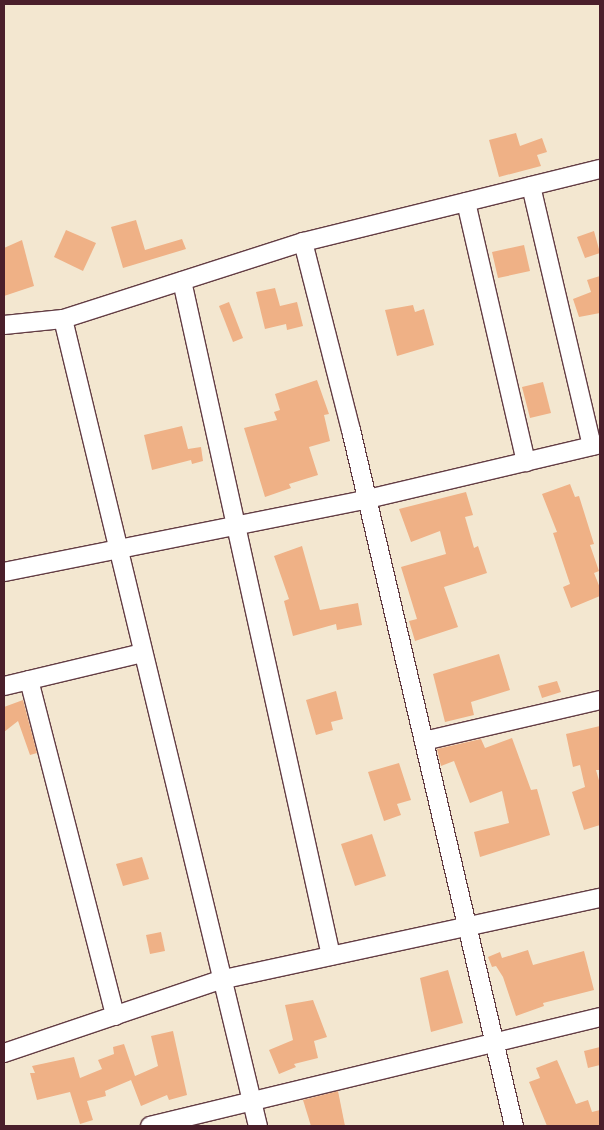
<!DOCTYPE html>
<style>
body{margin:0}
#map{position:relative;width:604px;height:1130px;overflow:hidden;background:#f3e7d0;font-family:"IM FELL DW Pica",serif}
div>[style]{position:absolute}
.building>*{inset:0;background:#efb186}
.roads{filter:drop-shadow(1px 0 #633d44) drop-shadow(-1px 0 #633d44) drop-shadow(0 1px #633d44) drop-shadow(0 -1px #633d44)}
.minor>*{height:18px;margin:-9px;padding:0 9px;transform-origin:9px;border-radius:9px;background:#fff}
span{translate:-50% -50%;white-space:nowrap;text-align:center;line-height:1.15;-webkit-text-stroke:4px #fff;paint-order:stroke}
.frame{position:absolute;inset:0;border:5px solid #4a1f2b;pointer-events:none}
</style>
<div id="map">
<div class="building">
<div style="clip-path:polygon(516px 133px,520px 146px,542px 138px,547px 152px,537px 155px,541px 166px,499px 177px,489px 140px)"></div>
<div style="clip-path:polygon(136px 220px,145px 250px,182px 239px,186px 249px,123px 268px,111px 227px)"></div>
<div style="clip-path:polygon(66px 230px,96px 243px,83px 271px,54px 257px)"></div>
<div style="clip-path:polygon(594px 231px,600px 253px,585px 258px,577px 237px)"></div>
<div style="clip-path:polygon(22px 240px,34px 286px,4px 296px,4px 248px)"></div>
<div style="clip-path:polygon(524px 245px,530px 271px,498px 278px,492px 252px)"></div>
<div style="clip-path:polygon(600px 276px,600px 313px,579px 317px,573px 299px,591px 292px,587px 280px)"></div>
<div style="clip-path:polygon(275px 288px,280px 306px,297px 302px,303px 326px,287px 330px,286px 324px,265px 329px,256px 292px)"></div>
<div style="clip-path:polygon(229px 302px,243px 338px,233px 342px,219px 306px)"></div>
<div style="clip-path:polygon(413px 305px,415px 312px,424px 309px,434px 345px,397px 356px,385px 310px)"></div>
<div style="clip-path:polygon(317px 380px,329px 414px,324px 415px,330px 441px,309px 447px,318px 475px,289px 484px,291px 488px,265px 497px,244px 428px,277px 420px,274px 412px,280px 410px,275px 394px)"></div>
<div style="clip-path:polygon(543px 382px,551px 413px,530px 418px,522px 387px)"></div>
<div style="clip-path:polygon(182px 426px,188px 449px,201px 447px,203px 461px,192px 464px,191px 460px,152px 470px,144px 435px)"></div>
<div style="clip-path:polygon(570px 484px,575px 497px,579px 496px,594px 544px,590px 545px,599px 571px,594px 573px,600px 588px,600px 596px,571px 608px,563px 587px,570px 584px,553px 533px,557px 532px,542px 494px)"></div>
<div style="clip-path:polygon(466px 492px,473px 515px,465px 517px,474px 548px,478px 546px,487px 573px,444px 587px,458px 627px,415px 641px,409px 621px,417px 619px,401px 567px,446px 554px,440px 531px,411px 542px,399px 509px)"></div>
<div style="clip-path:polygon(302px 546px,320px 610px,358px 603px,362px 625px,337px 630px,336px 624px,293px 636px,284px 601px,289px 599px,274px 556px)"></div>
<div style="clip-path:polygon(499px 654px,510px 690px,471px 702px,474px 715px,445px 722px,433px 674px)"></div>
<div style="clip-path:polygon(557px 681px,561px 692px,542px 698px,538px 686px)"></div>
<div style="clip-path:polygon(336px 691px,343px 719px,331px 722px,333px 730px,316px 735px,306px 700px)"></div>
<div style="clip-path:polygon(23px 700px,37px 753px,30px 755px,18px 721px,4px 732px,4px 707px)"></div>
<div style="clip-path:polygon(600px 726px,600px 770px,596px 770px,600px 784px,600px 825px,584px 830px,572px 792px,585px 787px,580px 765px,573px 767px,566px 734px)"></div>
<div style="clip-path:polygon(512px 738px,531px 790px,537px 789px,550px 835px,480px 857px,474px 832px,509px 823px,502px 791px,470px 803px,454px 761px,441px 766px,437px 749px,481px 739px,485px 748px)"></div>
<div style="clip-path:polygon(399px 763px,411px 800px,397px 804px,401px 815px,384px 821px,368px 772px)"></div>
<div style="clip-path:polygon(372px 834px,386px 876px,355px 886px,341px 844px)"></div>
<div style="clip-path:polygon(142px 857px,149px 879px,123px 886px,116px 864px)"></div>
<div style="clip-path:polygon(161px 932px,165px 951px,150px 954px,146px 935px)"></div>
<div style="clip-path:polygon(528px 950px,533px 965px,584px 951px,594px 990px,543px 1003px,544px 1006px,516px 1016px,503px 977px,496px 966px,492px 967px,488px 957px,500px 952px,502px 958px)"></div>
<div style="clip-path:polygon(448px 970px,463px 1023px,431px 1032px,420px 978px)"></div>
<div style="clip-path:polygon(313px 1000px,327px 1037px,314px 1041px,318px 1058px,294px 1064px,296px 1067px,279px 1074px,269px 1050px,293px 1040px,285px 1005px)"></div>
<div style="clip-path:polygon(173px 1031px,187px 1095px,169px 1100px,167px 1095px,141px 1106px,131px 1080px,105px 1091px,106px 1096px,87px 1101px,93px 1120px,80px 1124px,70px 1092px,37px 1100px,30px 1073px,35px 1073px,32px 1066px,74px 1057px,80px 1078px,102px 1069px,98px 1060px,114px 1054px,113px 1047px,124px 1044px,135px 1076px,158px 1066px,151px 1036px)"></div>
<div style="clip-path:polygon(600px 1047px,600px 1065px,588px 1068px,584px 1051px)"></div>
<div style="clip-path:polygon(557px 1060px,576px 1104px,588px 1100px,592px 1112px,600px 1110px,600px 1126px,547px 1126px,529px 1082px,540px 1078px,536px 1068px)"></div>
<div style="clip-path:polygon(338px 1091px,345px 1126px,311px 1126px,303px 1100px)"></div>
</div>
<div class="roads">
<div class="minor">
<div style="left:531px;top:186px;width:267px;rotate:76.8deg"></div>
<div style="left:466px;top:202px;width:267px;rotate:77deg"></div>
<div style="left:303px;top:242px;width:194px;rotate:75.7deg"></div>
<div style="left:351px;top:430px;width:715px;rotate:76.82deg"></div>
<div style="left:182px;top:281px;width:691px;rotate:77.55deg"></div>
<div style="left:63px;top:319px;width:830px;rotate:76.42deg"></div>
<div style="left:4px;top:325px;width:59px;rotate:-5.8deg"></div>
<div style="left:63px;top:319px;width:252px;rotate:-17.8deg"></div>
<div style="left:303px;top:242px;width:306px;rotate:-13.8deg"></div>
<div style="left:4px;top:572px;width:371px;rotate:-11.3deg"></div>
<div style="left:368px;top:499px;width:238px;rotate:-13.3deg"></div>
<div style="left:29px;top:680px;width:347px;rotate:75.6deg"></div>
<div style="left:4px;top:686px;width:142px;rotate:-13.4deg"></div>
<div style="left:424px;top:741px;width:181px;rotate:-13.1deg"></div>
<div style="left:4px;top:1053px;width:228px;rotate:-18.7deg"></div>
<div style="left:220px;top:980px;width:389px;rotate:-12.2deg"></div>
<div style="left:150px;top:1126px;width:463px;rotate:-13.6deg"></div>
</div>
</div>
<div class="frame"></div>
</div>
